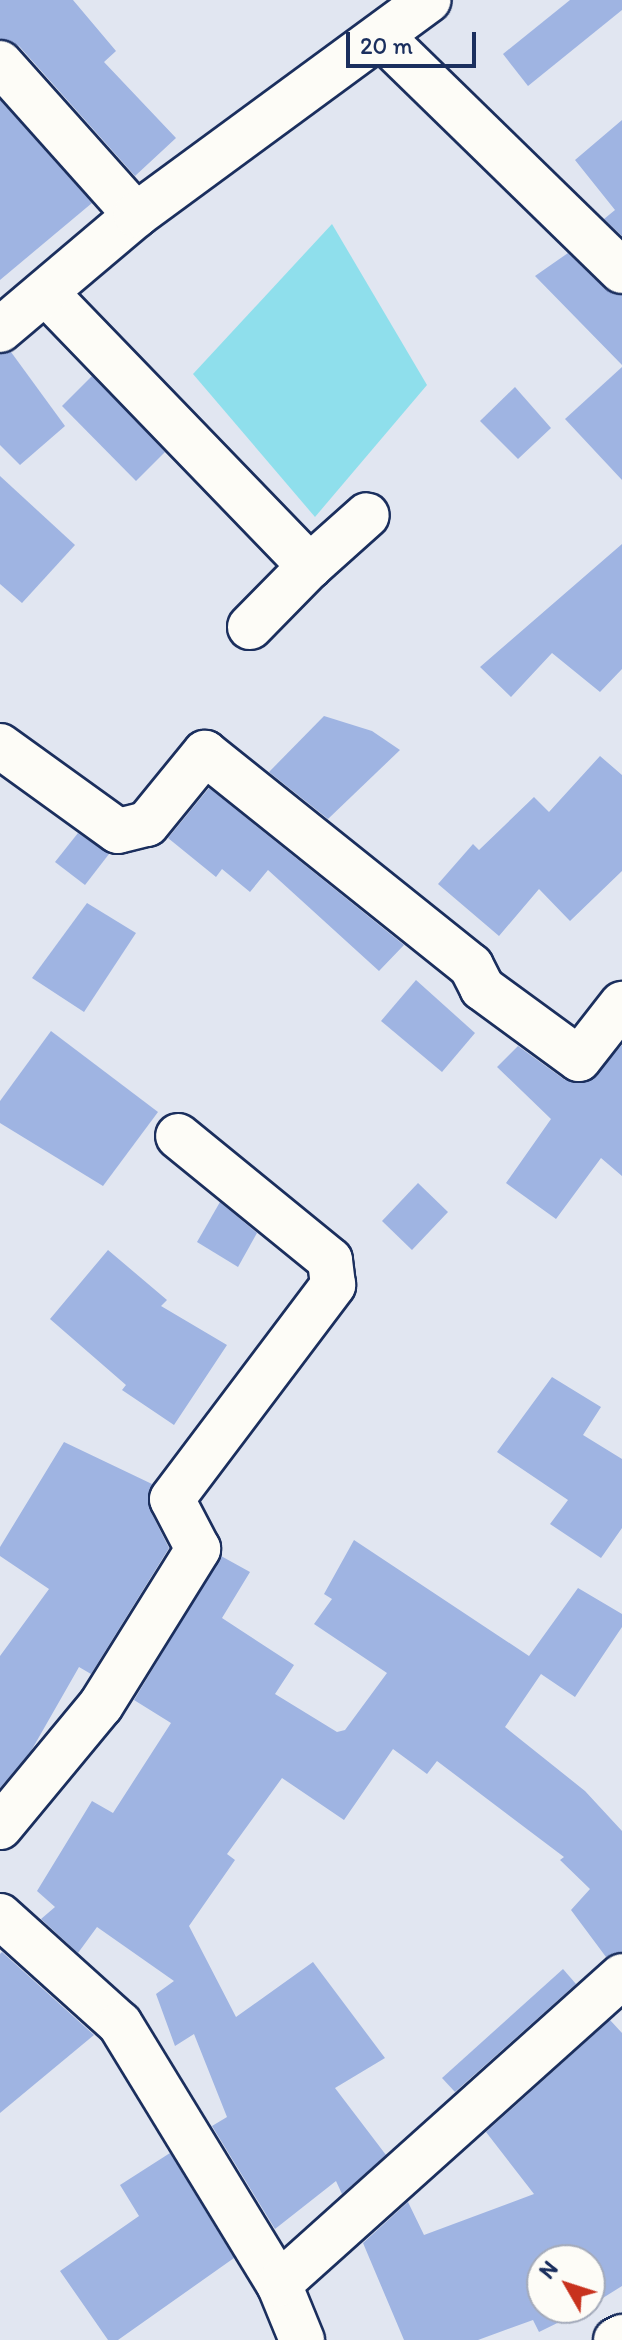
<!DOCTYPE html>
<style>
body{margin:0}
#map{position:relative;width:622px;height:2340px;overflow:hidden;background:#e1e6f1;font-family:Itim,sans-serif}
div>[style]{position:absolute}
.water>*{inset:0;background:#8fdfec}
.building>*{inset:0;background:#9fb4e2}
.roads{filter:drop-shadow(2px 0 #1b2f5e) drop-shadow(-2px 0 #1b2f5e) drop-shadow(0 2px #1b2f5e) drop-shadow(0 -2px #1b2f5e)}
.minor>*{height:44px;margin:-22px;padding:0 22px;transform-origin:22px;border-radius:22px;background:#fdfcf7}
span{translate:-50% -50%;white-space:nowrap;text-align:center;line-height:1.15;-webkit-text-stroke:6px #fdfcf7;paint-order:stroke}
.north{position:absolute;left:526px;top:2244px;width:80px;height:80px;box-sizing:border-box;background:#fdfcf7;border:2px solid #a3aaba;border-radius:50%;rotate:309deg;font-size:22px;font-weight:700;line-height:32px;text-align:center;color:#1b2f5e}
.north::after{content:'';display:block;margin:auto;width:28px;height:36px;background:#c8321e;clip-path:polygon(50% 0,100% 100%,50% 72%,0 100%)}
.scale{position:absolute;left:346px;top:32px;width:130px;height:36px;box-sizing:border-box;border:4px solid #1b2f5e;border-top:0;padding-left:10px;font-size:24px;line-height:28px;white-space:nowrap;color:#1b2f5e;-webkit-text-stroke:6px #fdfcf7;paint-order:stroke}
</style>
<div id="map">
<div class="water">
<div style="clip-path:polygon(332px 224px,427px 385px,315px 517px,193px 374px)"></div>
</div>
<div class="building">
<div style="clip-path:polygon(0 0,73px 0,116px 51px,104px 62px,176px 138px,135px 176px,19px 46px,0 39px)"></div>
<div style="clip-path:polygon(570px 0,622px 0,622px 10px,528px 86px,503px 54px)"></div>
<div style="clip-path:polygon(0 100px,92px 203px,0 280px)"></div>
<div style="clip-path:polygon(622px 120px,622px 236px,604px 219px,615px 210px,575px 160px)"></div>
<div style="clip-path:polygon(568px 253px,605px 289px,622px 295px,622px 365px,535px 276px)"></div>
<div style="clip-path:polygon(11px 352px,65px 426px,20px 465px,0 445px,0 354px)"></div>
<div style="clip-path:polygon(622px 367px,622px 480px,565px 419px)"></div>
<div style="clip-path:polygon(92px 376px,165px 452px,136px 481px,62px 406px)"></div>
<div style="clip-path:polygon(515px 387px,551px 428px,518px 459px,480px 421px)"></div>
<div style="clip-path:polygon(0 476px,75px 545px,22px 603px,0 584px)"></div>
<div style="clip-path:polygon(622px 544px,622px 669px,600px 692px,552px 653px,511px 697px,480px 667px)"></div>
<div style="clip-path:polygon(324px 716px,372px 731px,400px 750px,328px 819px,269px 772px)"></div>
<div style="clip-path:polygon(600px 756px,622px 775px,622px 871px,570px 921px,539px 889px,499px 936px,438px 884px,473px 844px,479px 850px,534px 797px,549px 812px)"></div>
<div style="clip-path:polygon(209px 788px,404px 945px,379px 971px,268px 870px,250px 892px,222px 869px,216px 877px,168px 838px)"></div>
<div style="clip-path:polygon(78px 833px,109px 854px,85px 885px,55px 862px)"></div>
<div style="clip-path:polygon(87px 903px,136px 933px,84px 1012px,32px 978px)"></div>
<div style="clip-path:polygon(416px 980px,475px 1033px,442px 1072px,381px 1021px)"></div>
<div style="clip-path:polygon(51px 1031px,158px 1112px,103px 1186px,0 1123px,0 1101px)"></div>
<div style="clip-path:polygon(622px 1045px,622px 1176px,601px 1158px,556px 1219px,506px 1183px,551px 1119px,497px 1067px,518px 1046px,565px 1080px,588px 1082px)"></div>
<div style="clip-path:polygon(418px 1183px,448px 1212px,412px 1250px,382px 1221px)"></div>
<div style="clip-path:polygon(220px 1202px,257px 1233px,238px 1267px,197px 1242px)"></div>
<div style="clip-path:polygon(108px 1250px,167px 1300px,161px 1306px,227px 1345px,174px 1425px,122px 1390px,126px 1385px,50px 1319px)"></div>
<div style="clip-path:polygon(552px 1377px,601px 1407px,583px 1435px,622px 1459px,622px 1528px,601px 1558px,550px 1524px,568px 1500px,497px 1452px)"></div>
<div style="clip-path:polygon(64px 1442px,152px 1484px,150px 1510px,169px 1548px,91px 1674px,79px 1667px,31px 1751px,0 1788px,0 1656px,49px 1589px,0 1556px,0 1547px)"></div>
<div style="clip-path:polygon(354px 1540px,529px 1656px,578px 1588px,622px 1614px,622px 1627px,575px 1697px,541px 1674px,505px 1727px,585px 1791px,622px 1831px,622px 1952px,606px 1957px,571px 1910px,590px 1889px,560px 1860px,564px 1857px,437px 1761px,427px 1774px,393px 1749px,344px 1820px,282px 1778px,227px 1854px,235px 1860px,189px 1926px,236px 2017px,313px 1962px,385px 2058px,335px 2088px,386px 2155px,342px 2194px,336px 2181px,275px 2229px,212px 2126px,227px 2117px,194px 2034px,175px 2046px,156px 1994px,174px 1981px,97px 1927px,78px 1953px,41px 1919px,55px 1907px,37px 1891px,92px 1801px,113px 1813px,171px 1723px,134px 1700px,221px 1556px,250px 1572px,222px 1618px,294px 1665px,275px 1694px,337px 1732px,345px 1730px,387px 1673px,314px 1624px,332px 1599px,324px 1594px)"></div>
<div style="clip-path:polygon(2px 1952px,94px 2035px,0 2113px,0 1954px)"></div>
<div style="clip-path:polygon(563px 1969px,576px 1984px,455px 2092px,442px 2078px)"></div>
<div style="clip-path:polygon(610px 2020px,622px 2033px,622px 2286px,590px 2306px,590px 2260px,542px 2260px,542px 2308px,588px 2308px,539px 2332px,533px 2320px,478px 2340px,404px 2340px,363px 2243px,408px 2202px,424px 2235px,534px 2194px,486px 2132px)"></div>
<div style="clip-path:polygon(170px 2153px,234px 2258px,118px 2340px,108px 2340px,60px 2271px,139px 2216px,120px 2185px)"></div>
</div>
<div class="roads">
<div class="minor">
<div style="left:382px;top:37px;width:335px;rotate:44.3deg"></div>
<div style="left:0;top:63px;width:204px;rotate:48.2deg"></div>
<div style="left:46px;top:293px;width:380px;rotate:46deg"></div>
<div style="left:310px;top:566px;width:76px;rotate:-41.8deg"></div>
<div style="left:0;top:330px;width:178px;rotate:-40.2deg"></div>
<div style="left:136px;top:215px;width:363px;rotate:-36.3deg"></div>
<div style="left:250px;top:627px;width:86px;rotate:-45.5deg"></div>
<div style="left:0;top:746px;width:145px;rotate:35.8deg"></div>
<div style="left:118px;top:831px;width:30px;rotate:-14deg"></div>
<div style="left:147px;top:824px;width:92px;rotate:-50.8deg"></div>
<div style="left:205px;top:753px;width:341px;rotate:38.7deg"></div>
<div style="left:471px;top:966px;width:25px;rotate:63deg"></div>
<div style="left:482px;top:988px;width:120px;rotate:36.2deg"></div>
<div style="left:579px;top:1059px;width:70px;rotate:-52deg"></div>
<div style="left:0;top:1827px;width:158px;rotate:-50.4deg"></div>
<div style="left:101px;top:1705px;width:184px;rotate:-58.1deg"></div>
<div style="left:198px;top:1549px;width:56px;rotate:-117.5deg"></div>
<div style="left:172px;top:1499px;width:268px;rotate:-53deg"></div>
<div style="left:333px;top:1285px;width:25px;rotate:-97deg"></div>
<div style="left:330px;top:1260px;width:196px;rotate:-140.8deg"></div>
<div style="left:0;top:1916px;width:161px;rotate:42deg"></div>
<div style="left:120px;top:2024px;width:305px;rotate:58.6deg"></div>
<div style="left:279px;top:2284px;width:61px;rotate:67.7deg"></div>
<div style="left:279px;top:2284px;width:461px;rotate:-41.9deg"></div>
<div style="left:616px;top:2340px;width:7px;rotate:-27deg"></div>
</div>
</div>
<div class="north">N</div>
<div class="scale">20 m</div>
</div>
